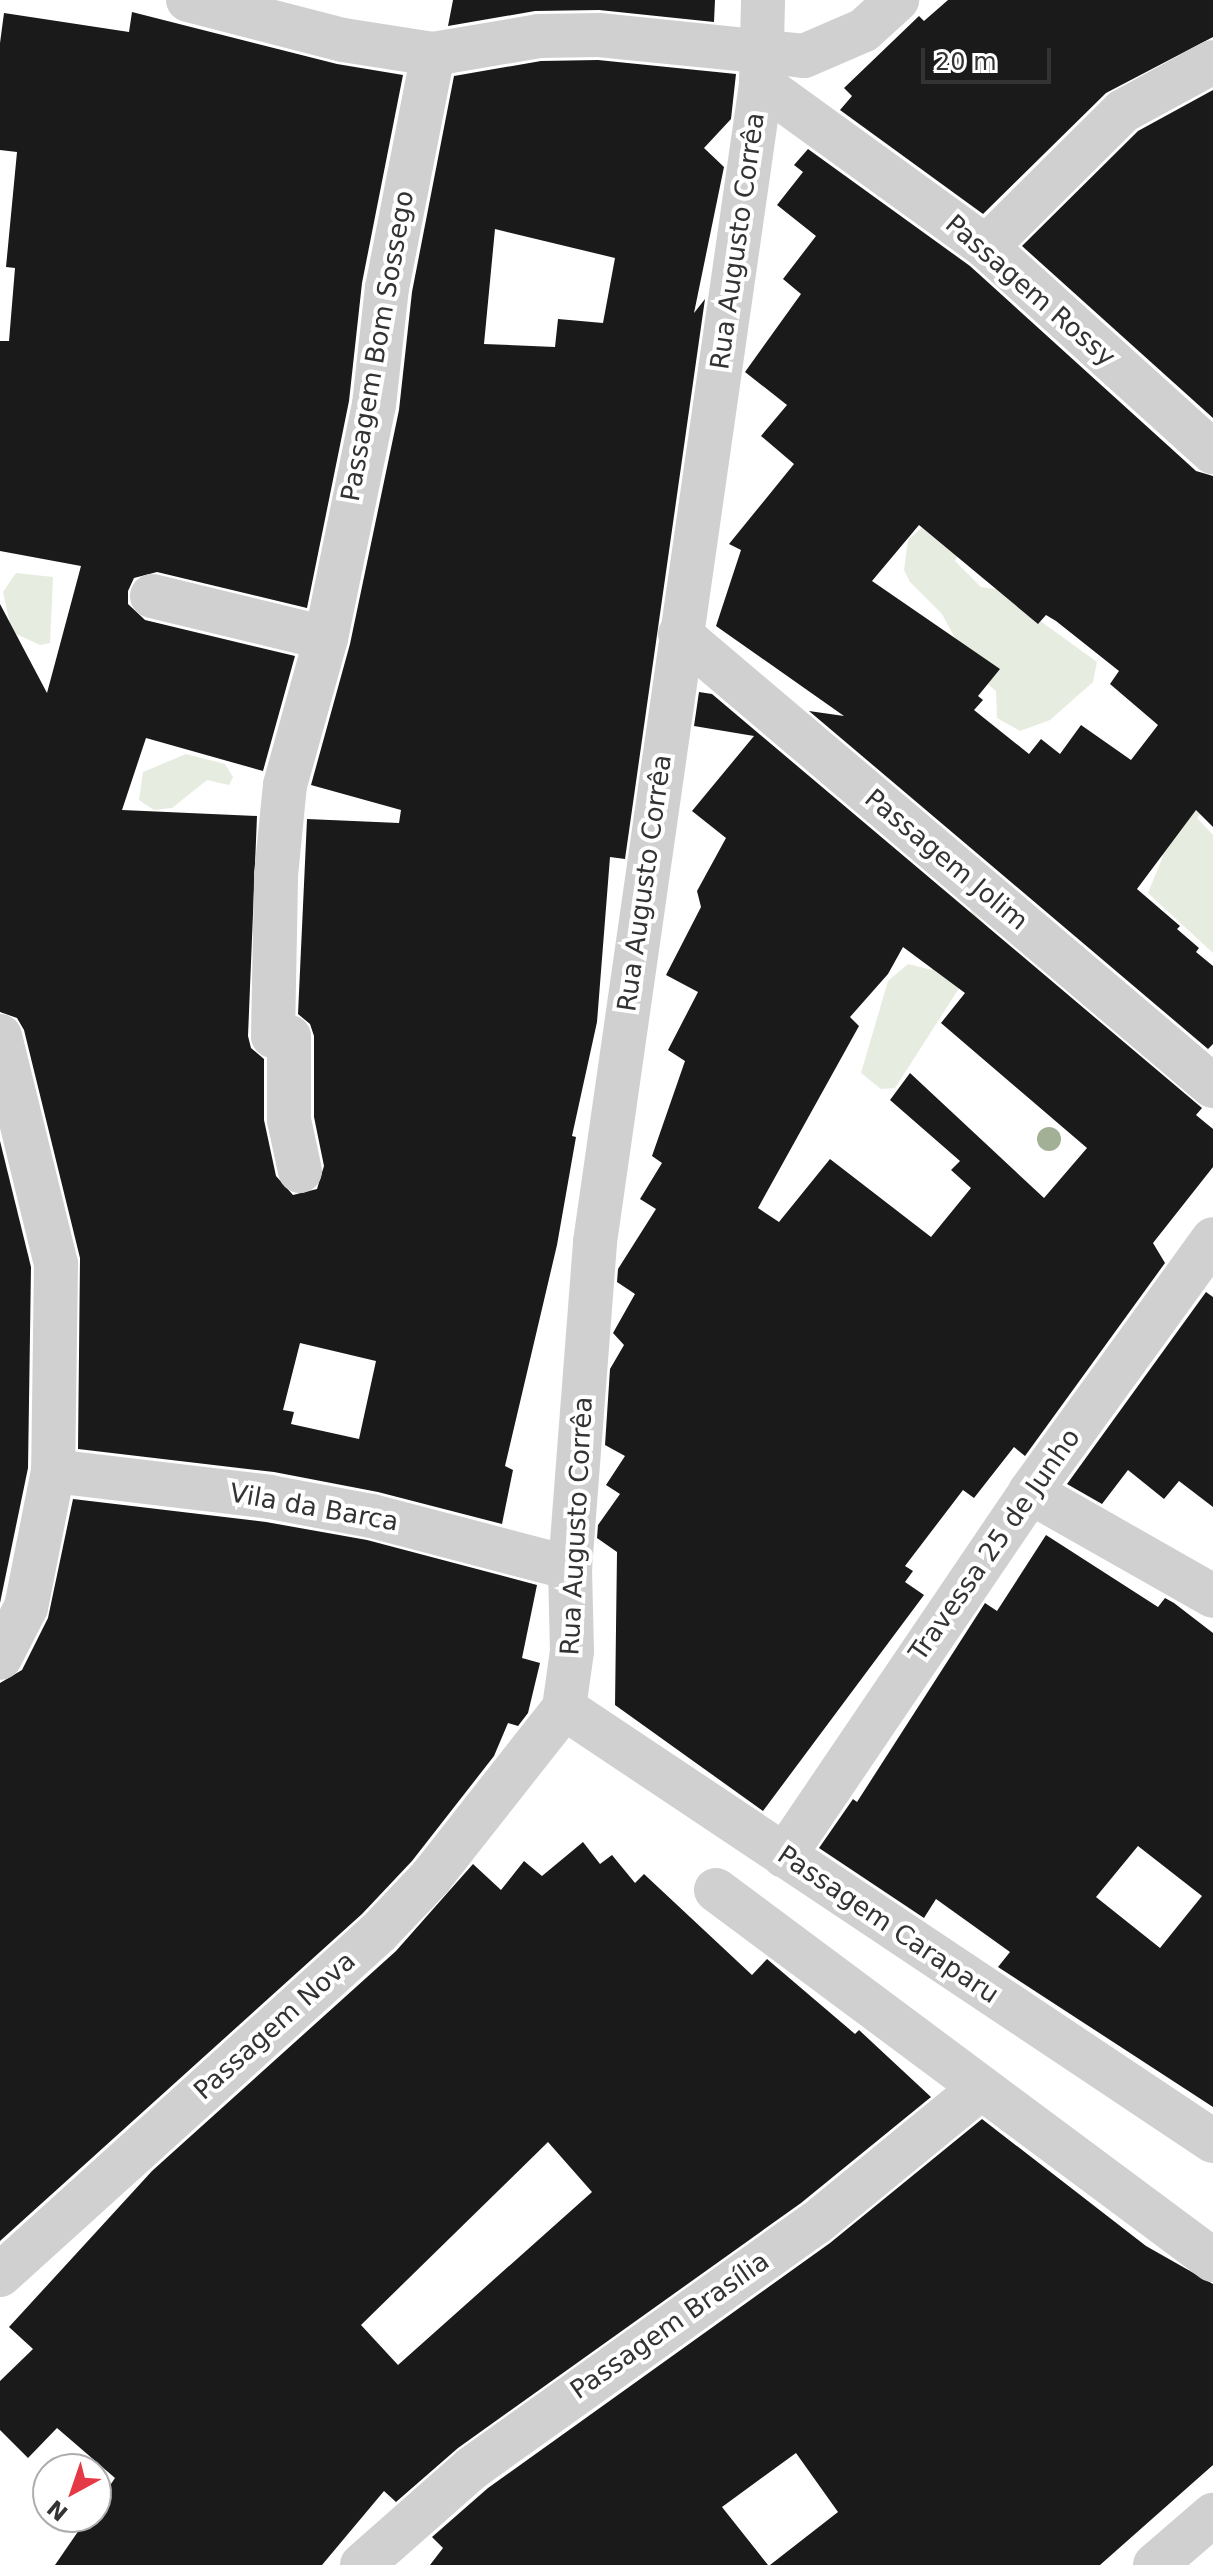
<!DOCTYPE html>
<meta charset="utf-8">
<style>
body{margin:0}
#map{position:relative;width:1213px;height:2565px;overflow:hidden;background:#fff;font-family:"DejaVu Sans",sans-serif}
div>[style]{position:absolute}
.green>*{inset:0;background:#e6ecdf}
.building>*{inset:0;background:#1a1a1a}
.street>*{height:44px;margin:-22px;padding:0 22px;transform-origin:22px;border-radius:22px;background:#d0d0d0}
.trees>*{width:24px;height:24px;margin:-12px;border-radius:50%;background:#a2b095}
span{translate:-50% -50%;white-space:nowrap;text-align:center;line-height:1.15;-webkit-text-stroke:8px #fff;paint-order:stroke}
.street-label{font-size:26px;color:#333}
.north{position:absolute;left:32px;top:2453px;width:80px;height:80px;box-sizing:border-box;background:#fff;border:2px solid #adadad;border-radius:50%;rotate:220deg;font-size:22px;font-weight:700;line-height:32px;text-align:center;color:#333}
.north::after{content:'';display:block;margin:auto;width:28px;height:36px;background:#e63946;clip-path:polygon(50% 0,100% 100%,50% 72%,0 100%)}
.scale{position:absolute;left:921px;top:48px;width:130px;height:36px;box-sizing:border-box;border:4px solid #333;border-top:0;padding-left:10px;font-size:24px;line-height:28px;white-space:nowrap;color:#333;-webkit-text-stroke:6px #fff;paint-order:stroke}
</style>
<div id="map">
<div class="green">
<div style="clip-path:polygon(942px 510px,970px 531px,955px 561px,981px 587px,1011px 591px,1025px 610px,1097px 662px,1093px 682px,1050px 720px,1020px 731px,997px 718px,996px 691px,974px 673px,942px 614px,910px 582px,904px 570px,908px 540px)"></div>
<div style="clip-path:polygon(16px 573px,53px 577px,50px 643px,40px 645px,12px 632px,3px 592px)"></div>
<div style="clip-path:polygon(186px 754px,225px 764px,233px 777px,229px 785px,207px 780px,172px 808px,154px 810px,139px 800px,143px 772px)"></div>
<div style="clip-path:polygon(1213px 797px,1197px 818px,1213px 835px,1213px 953px,1148px 893px,1163px 856px,1145px 830px)"></div>
<div style="clip-path:polygon(972px 910px,1000px 941px,974px 965px,895px 1088px,881px 1089px,861px 1073px,888px 981px,908px 964px,932px 970px)"></div>
</div>
<div class="building">
<div style="clip-path:polygon(453px 0,715px 0,714px 22px,599px 10px,535px 11px,448px 26px)"></div>
<div style="clip-path:polygon(948px 0,1213px 0,1213px 37px,1106px 93px,983px 214px,840px 110px,852px 96px,844px 88px,919px 16px,924px 21px)"></div>
<div style="clip-path:polygon(evenodd,132px 12px,337px 64px,403px 75px,362px 283px,349px 401px,307px 608px,157px 572px,134px 578px,128px 591px,128px 604px,145px 620px,295px 656px,263px 771px,146px 738px,122px 810px,257px 816px,248px 1036px,251px 1048px,264px 1059px,264px 1120px,276px 1176px,293px 1195px,317px 1189px,324px 1166px,314px 1117px,314px 1036px,310px 1024px,298px 1014px,307px 819px,399px 823px,401px 810px,311px 785px,350px 644px,399px 410px,412px 292px,454px 76px,541px 61px,598px 60px,736px 74px,731px 119px,704px 148px,724px 167px,694px 313px,705px 299px,625px 859px,610px 857px,597px 1022px,572px 1136px,576px 1137px,557px 1245px,505px 1466px,513px 1470px,502px 1524px,378px 1492px,274px 1472px,78px 1449px,80px 1258px,24px 1030px,17px 1018px,0 1012px,0 604px,47px 693px,81px 566px,0 551px,0 341px,9px 341px,15px 268px,6px 267px,17px 152px,0 150px,0 43px,4px 13px,129px 32px,132px 12px,495px 229px,615px 258px,603px 323px,558px 319px,555px 347px,484px 344px,495px 229px,132px 12px,300px 1343px,376px 1361px,359px 1439px,291px 1424px,294px 1412px,283px 1410px,300px 1343px)"></div>
<div style="clip-path:polygon(1213px 90px,1213px 418px,1022px 246px,1138px 131px)"></div>
<div style="clip-path:polygon(evenodd,808px 149px,970px 266px,1196px 471px,1213px 476px,1213px 827px,1196px 810px,1137px 889px,1180px 926px,1177px 929px,1199px 948px,1196px 952px,1213px 966px,1213px 1044px,1208px 1049px,809px 711px,844px 716px,716px 626px,741px 550px,729px 544px,794px 464px,761px 436px,787px 405px,745px 372px,801px 294px,783px 279px,816px 236px,777px 205px,803px 172px,794px 165px,808px 149px,919px 525px,1038px 624px,1046px 615px,1056px 621px,1119px 671px,1110px 684px,1158px 725px,1131px 760px,1081px 725px,1060px 754px,1041px 739px,1029px 754px,974px 710px,983px 700px,978px 696px,1000px 669px,872px 581px,919px 525px)"></div>
<div style="clip-path:polygon(evenodd,699px 692px,712px 694px,1202px 1108px,1196px 1115px,1213px 1129px,1213px 1167px,1153px 1243px,1165px 1263px,1025px 1456px,1014px 1447px,974px 1498px,963px 1490px,905px 1566px,913px 1571px,905px 1582px,924px 1595px,763px 1811px,615px 1705px,617px 1552px,597px 1538px,598px 1525px,620px 1494px,606px 1485px,625px 1456px,605px 1445px,610px 1369px,624px 1345px,613px 1333px,635px 1294px,617px 1282px,618px 1269px,656px 1209px,640px 1199px,662px 1163px,652px 1156px,685px 1061px,668px 1050px,698px 992px,666px 975px,701px 907px,697px 891px,726px 838px,692px 811px,754px 736px,694px 726px,699px 692px,903px 947px,965px 993px,941px 1023px,1087px 1148px,1044px 1198px,910px 1073px,890px 1100px,960px 1161px,951px 1170px,971px 1188px,931px 1237px,830px 1159px,779px 1222px,758px 1208px,859px 1026px,850px 1017px,888px 974px,903px 947px)"></div>
<div style="clip-path:polygon(0 1141px,31px 1267px,28px 1468px,0 1603px)"></div>
<div style="clip-path:polygon(1206px 1292px,1213px 1297px,1213px 1507px,1179px 1481px,1164px 1499px,1128px 1470px,1102px 1504px,1067px 1484px)"></div>
<div style="clip-path:polygon(73px 1499px,266px 1522px,367px 1540px,537px 1585px,522px 1658px,540px 1663px,528px 1713px,518px 1726px,508px 1723px,494px 1756px,412px 1861px,362px 1914px,0 2241px,0 1683px,22px 1670px,48px 1618px)"></div>
<div style="clip-path:polygon(evenodd,1046px 1535px,1158px 1607px,1165px 1598px,1174px 1603px,1213px 1633px,1213px 2107px,998px 1967px,1010px 1952px,936px 1899px,924px 1918px,819px 1848px,853px 1799px,857px 1802px,985px 1603px,997px 1611px,1046px 1535px,1138px 1846px,1202px 1896px,1160px 1948px,1096px 1897px,1138px 1846px)"></div>
<div style="clip-path:polygon(evenodd,583px 1842px,600px 1864px,612px 1855px,635px 1883px,644px 1874px,752px 1975px,767px 1959px,855px 2034px,859px 2030px,931px 2097px,801px 2203px,458px 2448px,396px 2502px,384px 2491px,322px 2565px,55px 2565px,88px 2517px,96px 2517px,96px 2506px,115px 2478px,57px 2428px,28px 2458px,0 2430px,0 2381px,33px 2349px,9px 2327px,152px 2171px,396px 1951px,473px 1864px,501px 1890px,524px 1861px,542px 1876px,583px 1842px,548px 2142px,592px 2192px,398px 2365px,361px 2325px,548px 2142px)"></div>
<div style="clip-path:polygon(982px 2119px,1146px 2246px,1213px 2284px,1213px 2465px,1100px 2565px,770px 2565px,838px 2512px,796px 2453px,722px 2507px,768px 2565px,430px 2565px,443px 2548px,432px 2537px,488px 2488px,830px 2243px)"></div>
</div>
<div class="street">
<div style="left:188px;top:0;width:160px;rotate:14.5deg"></div>
<div style="left:343px;top:40px;width:91px;rotate:8.8deg"></div>
<div style="left:433px;top:54px;width:108px;rotate:-9.6deg"></div>
<div style="left:539px;top:36px;width:60px;rotate:-1deg"></div>
<div style="left:599px;top:35px;width:206px;rotate:5.8deg"></div>
<div style="left:804px;top:56px;width:65px;rotate:-23.4deg"></div>
<div style="left:864px;top:30px;width:45px;rotate:-42.3deg"></div>
<div style="left:761px;top:84px;width:278px;rotate:35.9deg"></div>
<div style="left:986px;top:247px;width:306px;rotate:42.1deg"></div>
<div style="left:986px;top:247px;width:193px;rotate:-44.8deg"></div>
<div style="left:1123px;top:111px;width:102px;rotate:-28.6deg"></div>
<div style="left:152px;top:596px;width:179px;rotate:13.6deg"></div>
<div style="left:680px;top:634px;width:699px;rotate:40.3deg"></div>
<div style="left:0;top:1036px;width:235px;rotate:76.2deg"></div>
<div style="left:56px;top:1264px;width:207px;rotate:90.8deg"></div>
<div style="left:53px;top:1471px;width:139px;rotate:101.2deg"></div>
<div style="left:26px;top:1607px;width:57px;rotate:117deg"></div>
<div style="left:300px;top:1171px;width:52px;rotate:-102.2deg"></div>
<div style="left:289px;top:1120px;width:83px;rotate:-90deg"></div>
<div style="left:289px;top:1037px;width:16px;rotate:-176deg"></div>
<div style="left:273px;top:1036px;width:161px;rotate:-88.9deg"></div>
<div style="left:276px;top:875px;width:90px;rotate:-84.3deg"></div>
<div style="left:285px;top:785px;width:153px;rotate:-74.4deg"></div>
<div style="left:326px;top:638px;width:238px;rotate:-78.4deg"></div>
<div style="left:374px;top:405px;width:118px;rotate:-83.7deg"></div>
<div style="left:387px;top:288px;width:238px;rotate:-78.9deg"></div>
<div style="left:53px;top:1471px;width:219px;rotate:6.8deg"></div>
<div style="left:270px;top:1497px;width:104px;rotate:10.6deg"></div>
<div style="left:372px;top:1516px;width:205px;rotate:14.7deg"></div>
<div style="left:1030px;top:1492px;width:210px;rotate:29.6deg"></div>
<div style="left:564px;top:1708px;width:780px;rotate:33.71deg"></div>
<div style="left:784px;top:1856px;width:439px;rotate:-55.9deg"></div>
<div style="left:1030px;top:1492px;width:312px;rotate:-54.1deg"></div>
<div style="left:716px;top:1890px;width:620px;rotate:36.67deg"></div>
<div style="left:0;top:2275px;width:511px;rotate:-42.15deg"></div>
<div style="left:379px;top:1932px;width:76px;rotate:-46.6deg"></div>
<div style="left:431px;top:1877px;width:215px;rotate:-51.8deg"></div>
<div style="left:564px;top:1708px;width:58px;rotate:-82deg"></div>
<div style="left:572px;top:1651px;width:83px;rotate:-91.4deg"></div>
<div style="left:570px;top:1568px;width:327px;rotate:-85.6deg"></div>
<div style="left:595px;top:1242px;width:1170px;rotate:-81.84deg"></div>
<div style="left:761px;top:84px;width:84px;rotate:-88.6deg"></div>
<div style="left:362px;top:2565px;width:147px;rotate:-41.4deg"></div>
<div style="left:472px;top:2468px;width:422px;rotate:-35.5deg"></div>
<div style="left:816px;top:2223px;width:212px;rotate:-39.3deg"></div>
<div style="left:1155px;top:2565px;width:77px;rotate:-40.8deg"></div>
</div>
<div class="trees">
<div style="left:1049px;top:1139px"></div>
</div>
<div class="street-label">
<span style="left:738px;top:241px;rotate:-82deg">Rua Augusto Corrêa</span>
<span style="left:1030px;top:291px;rotate:41deg">Passagem Rossy</span>
<span style="left:378px;top:346px;rotate:-80deg">Passagem Bom Sossego</span>
<span style="left:946px;top:860px;rotate:40deg">Passagem Jolim</span>
<span style="left:645px;top:883px;rotate:-82deg">Rua Augusto Corrêa</span>
<span style="left:314px;top:1508px;rotate:10deg">Vila da Barca</span>
<span style="left:577px;top:1526px;rotate:-87deg">Rua Augusto Corrêa</span>
<span style="left:995px;top:1545px;rotate:-55deg">Travessa 25 de Junho</span>
<span style="left:888px;top:1925px;rotate:34deg">Passagem Caraparu</span>
<span style="left:275px;top:2026px;rotate:-42deg">Passagem Nova</span>
<span style="left:670px;top:2326px;rotate:-35deg">Passagem Brasília</span>
</div>
<div class="north">N</div>
<div class="scale">20 m</div>
</div>
